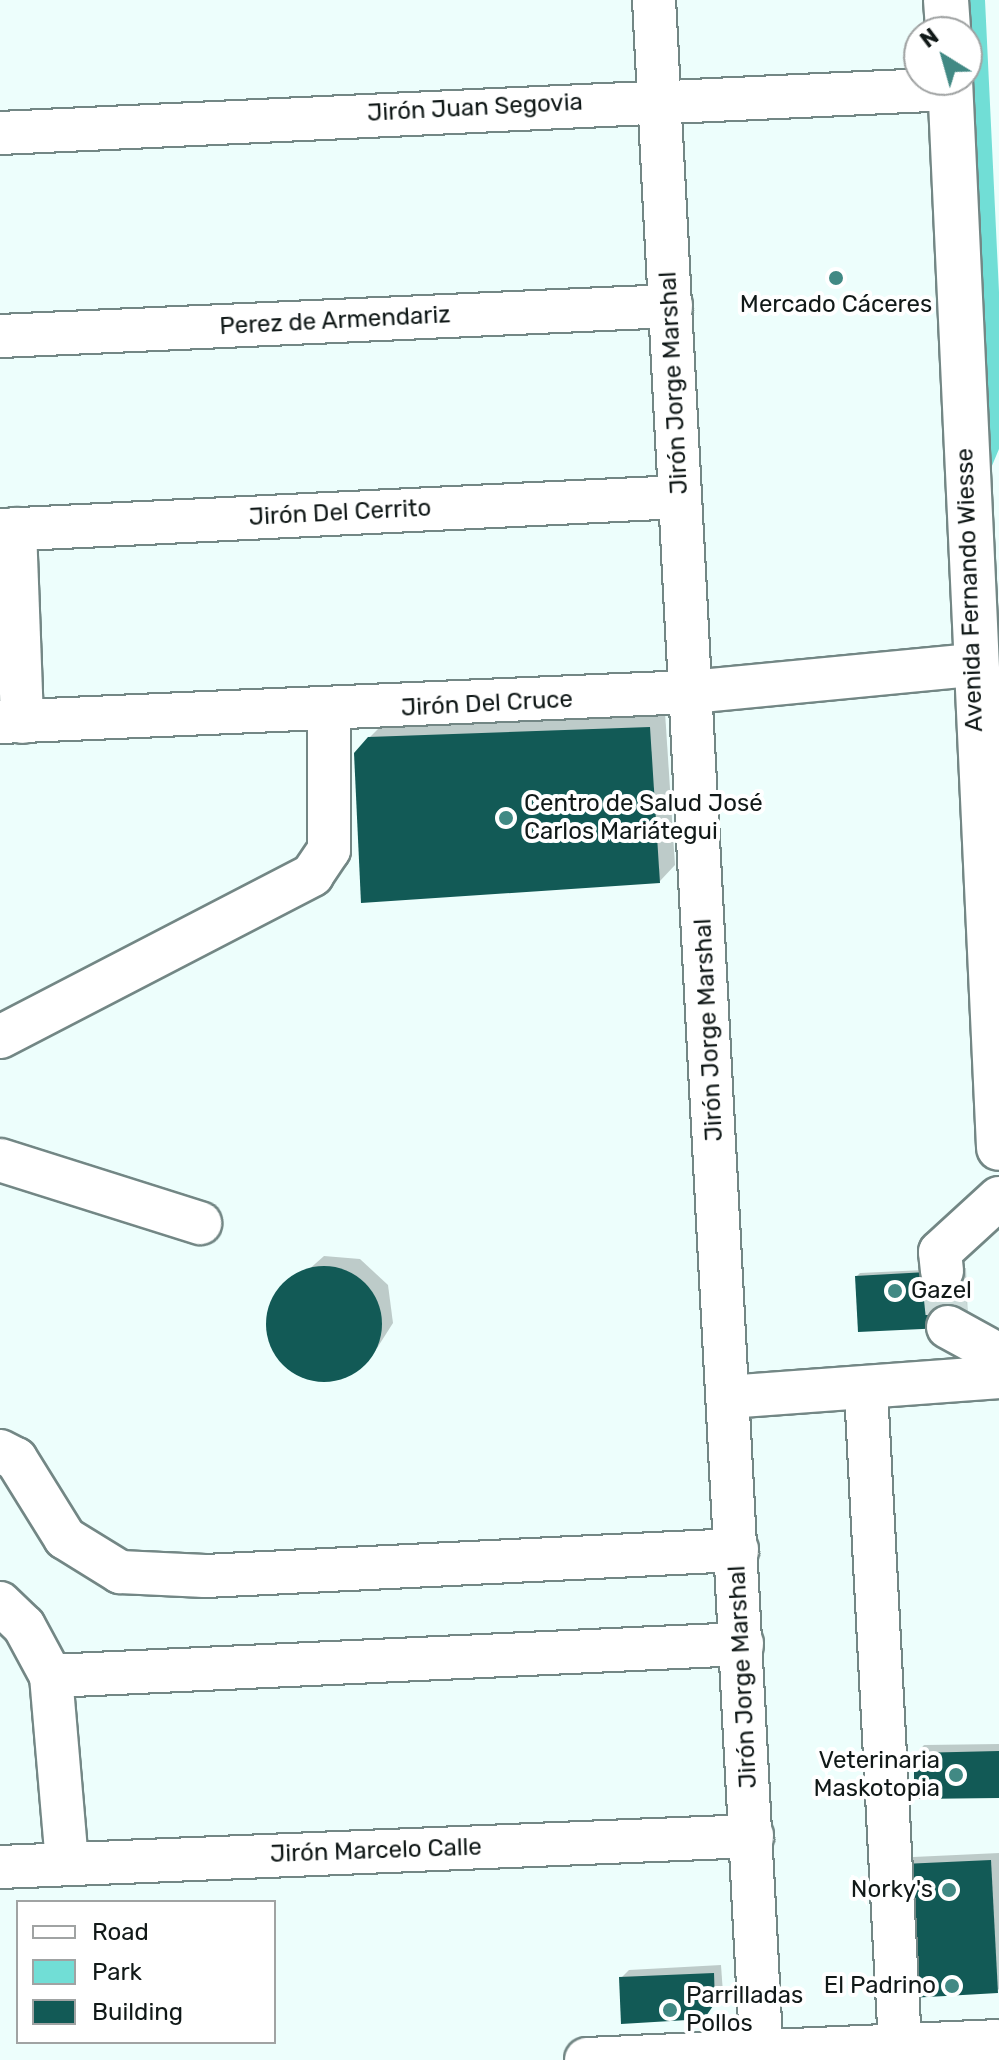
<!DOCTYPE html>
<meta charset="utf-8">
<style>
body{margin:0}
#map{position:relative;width:999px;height:2060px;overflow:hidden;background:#edfefc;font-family:Rubik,sans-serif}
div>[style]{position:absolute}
.green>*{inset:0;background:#71ded6}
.shadow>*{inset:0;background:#0003}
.building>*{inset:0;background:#125a56}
.round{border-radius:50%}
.minor-tunnel>*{height:42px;margin-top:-21px;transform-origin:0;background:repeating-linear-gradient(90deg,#ccdcda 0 42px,transparent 0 63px)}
.roads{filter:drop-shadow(2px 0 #738785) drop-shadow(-2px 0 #738785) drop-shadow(0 2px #738785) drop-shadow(0 -2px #738785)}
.minor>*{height:42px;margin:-21px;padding:0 21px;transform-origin:21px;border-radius:21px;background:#fff}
.major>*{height:44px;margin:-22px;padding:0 22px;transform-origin:22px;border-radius:22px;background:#fff}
.dots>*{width:22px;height:22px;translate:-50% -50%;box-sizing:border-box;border:4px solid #fff;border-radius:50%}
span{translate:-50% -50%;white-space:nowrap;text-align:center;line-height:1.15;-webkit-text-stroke:8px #fff;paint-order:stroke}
.street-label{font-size:24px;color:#111918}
.poi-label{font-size:24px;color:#111918}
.left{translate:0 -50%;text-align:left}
.right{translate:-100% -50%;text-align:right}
.legend{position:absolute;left:16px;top:1900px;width:260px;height:144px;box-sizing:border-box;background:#fff;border:2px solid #a0a3a3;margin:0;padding:10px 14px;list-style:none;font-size:24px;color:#111918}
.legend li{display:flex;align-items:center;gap:16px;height:40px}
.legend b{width:40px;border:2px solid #a0a3a3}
.north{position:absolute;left:903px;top:16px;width:80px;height:80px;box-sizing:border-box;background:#fff;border:2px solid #a0a3a3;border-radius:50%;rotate:323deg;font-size:22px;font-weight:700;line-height:32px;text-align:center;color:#111918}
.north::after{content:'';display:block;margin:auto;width:28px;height:36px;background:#418984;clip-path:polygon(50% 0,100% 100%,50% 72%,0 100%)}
</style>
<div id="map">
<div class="green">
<div style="clip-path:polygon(958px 0,985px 0,999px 292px,999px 449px,986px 480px,967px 32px)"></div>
</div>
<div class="shadow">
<div style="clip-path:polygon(665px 712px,675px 865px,660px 881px,369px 738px,385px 722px)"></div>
<div style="clip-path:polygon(324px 1256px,360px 1259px,388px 1285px,393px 1323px,372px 1356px,342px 1378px,303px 1377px,274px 1352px,272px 1302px)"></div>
<div style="clip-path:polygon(966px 1268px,968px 1321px,857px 1276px,860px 1273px)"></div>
<div style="clip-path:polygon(999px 1744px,999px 1796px,916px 1754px,924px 1745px)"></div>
<div style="clip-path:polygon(999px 1853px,999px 1989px,997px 1991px,905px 1865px,913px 1857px)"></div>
<div style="clip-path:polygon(721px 1965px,723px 1993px,703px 2017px,621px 1978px,629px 1970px)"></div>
</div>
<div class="building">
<div style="clip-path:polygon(650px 727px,660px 883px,361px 903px,354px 753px,368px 737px)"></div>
<div class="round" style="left:266px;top:1266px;width:116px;height:116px"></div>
<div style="clip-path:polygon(963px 1270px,965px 1327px,858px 1332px,855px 1276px)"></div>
<div style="clip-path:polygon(999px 1751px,999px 1798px,914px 1799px,914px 1753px)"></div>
<div style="clip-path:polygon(991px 1860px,998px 1993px,910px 1998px,903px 1864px)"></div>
<div style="clip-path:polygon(714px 1973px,715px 2003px,704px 2019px,621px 2024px,619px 1977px)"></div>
</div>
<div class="minor-tunnel">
<div style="left:942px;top:1271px;width:56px;rotate:83.9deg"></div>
</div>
<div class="roads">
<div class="minor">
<div style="left:654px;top:0;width:2063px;rotate:87deg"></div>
<div style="left:0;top:133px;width:952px;rotate:-2.65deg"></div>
<div style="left:0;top:336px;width:672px;rotate:-2.56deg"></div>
<div style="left:15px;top:529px;width:193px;rotate:87.9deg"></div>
<div style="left:0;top:530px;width:680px;rotate:-2.78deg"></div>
<div style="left:0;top:722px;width:692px;rotate:-2.49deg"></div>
<div style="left:691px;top:692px;width:283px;rotate:-5.5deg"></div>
<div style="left:0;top:1037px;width:352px;rotate:-27.4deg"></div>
<div style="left:312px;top:875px;width:30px;rotate:-56deg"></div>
<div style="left:329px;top:850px;width:137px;rotate:-90deg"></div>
<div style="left:0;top:1160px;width:210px;rotate:17.5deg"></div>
<div style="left:942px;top:1271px;width:19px;rotate:-96deg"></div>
<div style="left:940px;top:1252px;width:80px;rotate:-42.5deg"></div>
<div style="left:948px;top:1327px;width:58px;rotate:28.8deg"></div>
<div style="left:866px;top:1390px;width:656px;rotate:87.03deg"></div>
<div style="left:728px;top:1397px;width:272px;rotate:-4.2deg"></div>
<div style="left:0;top:1451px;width:18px;rotate:27deg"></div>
<div style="left:16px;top:1459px;width:93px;rotate:58.2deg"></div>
<div style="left:65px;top:1538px;width:65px;rotate:31.7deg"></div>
<div style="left:120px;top:1572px;width:85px;rotate:2.7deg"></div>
<div style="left:205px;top:1576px;width:533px;rotate:-2.8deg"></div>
<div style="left:0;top:1603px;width:33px;rotate:44deg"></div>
<div style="left:24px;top:1626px;width:57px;rotate:61.6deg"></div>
<div style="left:51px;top:1676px;width:188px;rotate:85.1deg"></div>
<div style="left:51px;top:1676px;width:692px;rotate:-2.65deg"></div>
<div style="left:0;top:1867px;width:753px;rotate:-2.36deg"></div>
</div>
<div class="major">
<div style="left:946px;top:0;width:32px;rotate:86deg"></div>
<div style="left:950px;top:80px;width:1069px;rotate:87.37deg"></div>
<div style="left:587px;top:2060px;width:412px;rotate:-2.5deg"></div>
</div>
</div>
<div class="dots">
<div style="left:836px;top:278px;background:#418984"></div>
<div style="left:506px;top:818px;background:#418984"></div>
<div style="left:895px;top:1291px;background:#418984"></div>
<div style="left:956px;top:1775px;background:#418984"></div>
<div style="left:949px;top:1890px;background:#418984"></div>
<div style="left:952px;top:1986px;background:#418984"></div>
<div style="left:670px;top:2010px;background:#418984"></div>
</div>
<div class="street-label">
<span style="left:475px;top:108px;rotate:-3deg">Jirón Juan Segovia</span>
<span style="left:335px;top:321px;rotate:-3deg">Perez de Armendariz</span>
<span style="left:674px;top:383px;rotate:-93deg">Jirón Jorge Marshal</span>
<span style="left:340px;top:513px;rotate:-3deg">Jirón Del Cerrito</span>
<span style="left:970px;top:590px;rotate:-92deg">Avenida Fernando Wiesse</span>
<span style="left:487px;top:704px;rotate:-3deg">Jirón Del Cruce</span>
<span style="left:709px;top:1030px;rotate:-93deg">Jirón Jorge Marshal</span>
<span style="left:743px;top:1677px;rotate:-93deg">Jirón Jorge Marshal</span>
<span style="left:376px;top:1851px;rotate:-2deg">Jirón Marcelo Calle</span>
</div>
<div class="poi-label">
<span style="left:836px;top:305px">Mercado Cáceres</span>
<span class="left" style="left:524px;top:818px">Centro de Salud José<br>Carlos Mariátegui</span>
<span class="left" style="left:911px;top:1291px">Gazel</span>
<span class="right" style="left:940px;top:1775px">Veterinaria<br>Maskotopia</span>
<span class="right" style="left:933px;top:1890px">Norky's</span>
<span class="right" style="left:936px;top:1986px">El Padrino</span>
<span class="left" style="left:686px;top:2010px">Parrilladas<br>Pollos</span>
</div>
<ul class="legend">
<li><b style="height:10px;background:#fff"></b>Road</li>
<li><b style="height:22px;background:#71ded6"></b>Park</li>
<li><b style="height:22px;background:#125a56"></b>Building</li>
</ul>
<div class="north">N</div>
</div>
